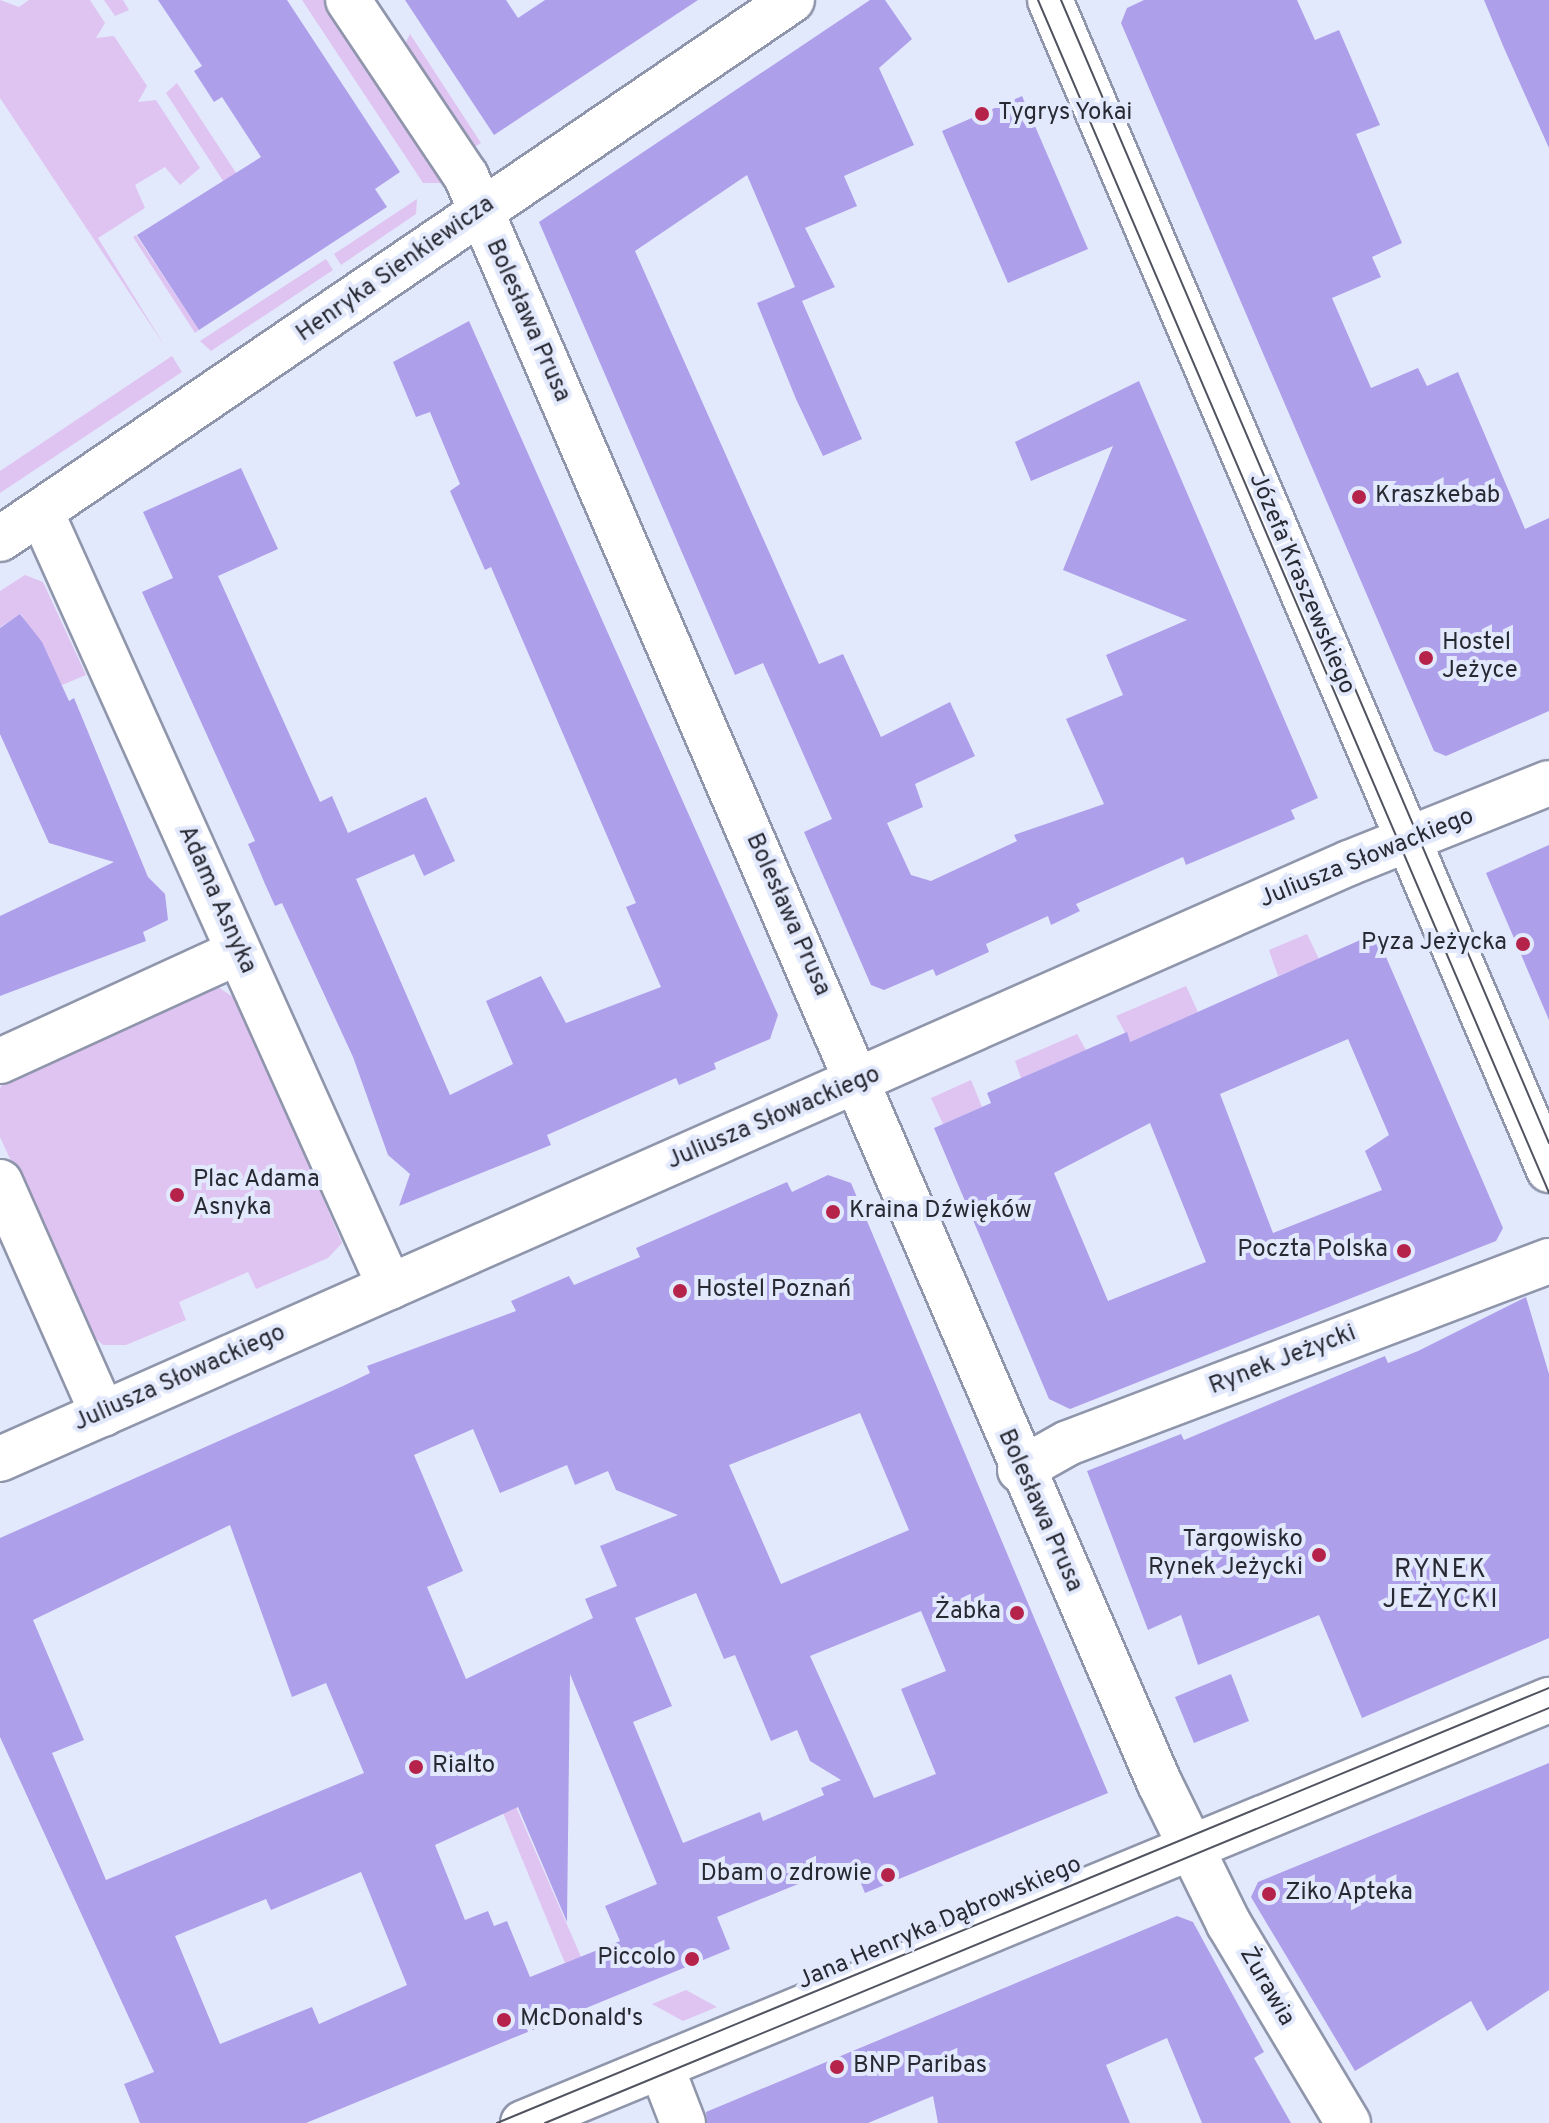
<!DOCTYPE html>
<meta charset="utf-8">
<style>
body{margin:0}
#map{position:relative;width:1549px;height:2123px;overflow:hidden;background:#e3e9fc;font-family:Overpass,sans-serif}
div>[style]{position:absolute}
.green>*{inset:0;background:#dfc3f1}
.building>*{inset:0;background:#ae9feb}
.roads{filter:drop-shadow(2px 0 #8f96ac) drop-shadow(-2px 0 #8f96ac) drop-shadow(0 2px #8f96ac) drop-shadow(0 -2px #8f96ac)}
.minor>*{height:44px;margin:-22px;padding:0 22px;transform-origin:22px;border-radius:22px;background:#fff}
.tram>*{height:2px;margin:-1px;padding:0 1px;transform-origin:1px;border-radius:1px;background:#515460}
.dots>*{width:22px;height:22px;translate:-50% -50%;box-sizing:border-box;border:4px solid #e3e9fc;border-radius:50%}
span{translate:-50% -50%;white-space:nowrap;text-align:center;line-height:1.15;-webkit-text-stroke:8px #e3e9fc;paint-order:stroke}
.poi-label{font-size:24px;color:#282a33}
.left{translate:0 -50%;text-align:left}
.right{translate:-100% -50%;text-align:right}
.street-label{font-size:24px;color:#282a33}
.neighbourhood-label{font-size:26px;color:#282a33;letter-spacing:2px}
</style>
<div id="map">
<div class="green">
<div style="clip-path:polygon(0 0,19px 7px,29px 0,90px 0,105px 23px,96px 38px,114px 36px,147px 86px,138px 102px,156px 100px,200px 168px,180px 185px,165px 167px,135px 185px,145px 208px,98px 238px,166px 348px,0 98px)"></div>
<div style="clip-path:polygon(104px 0,123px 0,129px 10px,115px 16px)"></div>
<div style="clip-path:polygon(302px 0,325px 0,447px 183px,423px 183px)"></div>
<div style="clip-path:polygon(410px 34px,481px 143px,474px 147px,405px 44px)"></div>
<div style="clip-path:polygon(177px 83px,244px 185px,231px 193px,166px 93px)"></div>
<div style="clip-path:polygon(417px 199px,416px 214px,341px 265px,334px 254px)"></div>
<div style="clip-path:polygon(136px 235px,199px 330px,195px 333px,133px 237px)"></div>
<div style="clip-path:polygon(326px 259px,333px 270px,211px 351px,200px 341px)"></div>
<div style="clip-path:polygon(172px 356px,182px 372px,0 493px,0 471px)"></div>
<div style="clip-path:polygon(25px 575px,43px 582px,86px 675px,62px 685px,21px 614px,0 627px,0 591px)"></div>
<div style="clip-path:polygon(1307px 934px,1319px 959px,1278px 976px,1269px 950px)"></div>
<div style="clip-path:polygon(215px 985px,239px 1001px,342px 1243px,328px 1258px,256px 1289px,248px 1272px,179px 1302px,186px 1320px,126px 1345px,103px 1345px,89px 1332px,0 1137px,0 1088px,7px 1077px)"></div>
<div style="clip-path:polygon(1186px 986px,1198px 1012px,1130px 1042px,1116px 1016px)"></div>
<div style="clip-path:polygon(1077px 1034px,1086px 1050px,1021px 1078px,1015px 1061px)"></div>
<div style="clip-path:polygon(971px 1080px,982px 1107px,943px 1124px,931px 1098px)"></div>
<div style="clip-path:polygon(494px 1756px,581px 1957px,565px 1963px,482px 1762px)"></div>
<div style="clip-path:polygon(686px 1990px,717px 2007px,683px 2021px,652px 2004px)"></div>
</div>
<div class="building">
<div style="clip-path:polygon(158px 0,287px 0,400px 172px,375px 189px,387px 207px,199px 330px,137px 235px,261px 157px,222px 97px,214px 102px,194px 71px,202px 66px)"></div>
<div style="clip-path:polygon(405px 0,506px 0,518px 18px,545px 0,698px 0,494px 135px)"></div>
<div style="clip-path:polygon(870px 0,885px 0,912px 39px,879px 68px,914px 145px,844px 176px,857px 206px,805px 228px,835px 287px,802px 301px,862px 439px,823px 456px,796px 399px,757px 303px,795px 287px,747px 175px,635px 251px,819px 664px,843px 654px,881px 737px,950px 702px,975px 756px,915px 784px,923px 807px,887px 823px,911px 875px,931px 881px,1017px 841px,1014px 835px,1104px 804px,1066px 719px,1123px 695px,1106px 655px,1187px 620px,1063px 570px,1113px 446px,1031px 481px,1015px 442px,1139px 381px,1318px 798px,1291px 810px,1295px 819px,1186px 865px,1183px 857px,1076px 904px,1080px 911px,1051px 925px,1048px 916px,986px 944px,989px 952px,936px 976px,933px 969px,884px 990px,871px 985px,804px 832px,832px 819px,763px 663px,735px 675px,539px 222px)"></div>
<div style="clip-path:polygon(1144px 0,1297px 0,1315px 40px,1339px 30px,1380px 125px,1356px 134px,1402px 243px,1372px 257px,1381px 277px,1332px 298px,1371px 388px,1418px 368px,1427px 386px,1458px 372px,1525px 529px,1549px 518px,1549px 711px,1446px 756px,1434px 751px,1121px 23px,1127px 8px)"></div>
<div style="clip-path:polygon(1484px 0,1549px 0,1549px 148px,1504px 48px)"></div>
<div style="clip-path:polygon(1022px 96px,1088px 249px,1008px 283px,942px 131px)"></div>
<div style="clip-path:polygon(469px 321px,778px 1015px,770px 1039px,714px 1063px,716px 1069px,679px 1085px,676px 1078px,547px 1135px,551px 1145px,399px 1206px,410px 1174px,388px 1155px,353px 1057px,282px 903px,275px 906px,265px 884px,248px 844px,255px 841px,142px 592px,173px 578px,143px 512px,241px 468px,278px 549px,218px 576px,320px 802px,332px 796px,348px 833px,426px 797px,455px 861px,424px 876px,414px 854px,356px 879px,450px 1095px,513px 1064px,486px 1001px,541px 976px,566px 1023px,661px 987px,626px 907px,636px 903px,491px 567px,485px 570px,450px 491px,460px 484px,430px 412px,416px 417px,393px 362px)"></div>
<div style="clip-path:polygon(20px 614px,42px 642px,69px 701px,74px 698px,148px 877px,165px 894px,168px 920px,143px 932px,146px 941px,0 996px,0 916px,114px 862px,49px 843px,0 734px,0 628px)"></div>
<div style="clip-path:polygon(1549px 845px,1549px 1020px,1486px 873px)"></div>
<div style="clip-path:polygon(evenodd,1367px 937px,1380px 943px,1503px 1228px,1496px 1241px,1070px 1409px,1049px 1399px,934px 1128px,991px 1103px,987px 1093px,1021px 1078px,1127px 1032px,1130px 1042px,1367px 937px,1348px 1039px,1389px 1135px,1365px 1151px,1382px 1190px,1273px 1233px,1220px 1094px,1348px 1039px,1367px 937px,1150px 1123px,1206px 1262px,1108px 1301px,1054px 1173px,1150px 1123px)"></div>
<div style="clip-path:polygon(evenodd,828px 1175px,851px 1183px,1108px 1793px,865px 1893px,852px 1862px,717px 1917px,730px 1949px,306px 2123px,140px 2123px,124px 2084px,154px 2072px,0 1737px,0 1538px,343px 1386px,370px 1373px,367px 1366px,516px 1311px,511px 1301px,569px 1276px,574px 1285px,640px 1257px,636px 1248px,787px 1182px,792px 1192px,828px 1175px,860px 1413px,909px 1530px,781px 1584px,729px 1465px,860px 1413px,828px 1175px,473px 1429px,500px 1493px,567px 1465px,575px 1485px,608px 1471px,616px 1490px,678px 1515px,600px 1546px,617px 1586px,585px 1599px,593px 1618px,466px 1679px,427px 1587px,463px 1571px,414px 1455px,473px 1429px,828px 1175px,230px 1525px,292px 1697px,326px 1683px,364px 1773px,106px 1880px,52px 1753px,84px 1740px,33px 1620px,230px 1525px,828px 1175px,696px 1593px,724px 1659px,735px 1655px,771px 1741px,797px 1730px,810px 1761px,841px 1780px,821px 1788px,824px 1795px,763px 1821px,760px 1812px,683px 1843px,633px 1722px,672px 1706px,635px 1618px,696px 1593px,828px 1175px,921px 1611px,946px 1671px,901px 1689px,936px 1774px,874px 1798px,810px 1656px,921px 1611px,828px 1175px,570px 1674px,657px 1884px,605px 1906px,620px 1941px,530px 1977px,507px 1921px,494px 1926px,488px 1911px,465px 1920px,435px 1845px,518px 1807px,567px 1922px,570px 1674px,828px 1175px,361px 1872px,407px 1985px,319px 2024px,312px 2007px,220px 2044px,175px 1936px,266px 1899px,271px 1910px,361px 1872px)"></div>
<div style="clip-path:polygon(1526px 1297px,1549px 1374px,1549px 1638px,1362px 1718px,1319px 1615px,1198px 1665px,1181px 1615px,1148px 1630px,1087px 1471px,1181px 1434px,1184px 1440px,1385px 1356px,1388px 1363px,1418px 1351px)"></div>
<div style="clip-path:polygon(1231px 1674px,1249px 1721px,1194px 1743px,1175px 1697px)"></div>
<div style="clip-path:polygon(1549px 1763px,1549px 1990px,1487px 2031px,1471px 2001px,1355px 2071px,1251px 1897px,1258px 1882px)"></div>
<div style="clip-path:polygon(1177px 1916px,1193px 1922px,1264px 2052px,1254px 2058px,1291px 2123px,1202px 2123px,1167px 2038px,1106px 2065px,1130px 2123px,938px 2123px,933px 2096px,868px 2123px,707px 2123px,706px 2112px)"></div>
</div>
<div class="roads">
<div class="minor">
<div style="left:348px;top:0;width:212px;rotate:56.2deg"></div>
<div style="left:466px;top:176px;width:1751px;rotate:66.66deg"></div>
<div style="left:1160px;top:1784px;width:156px;rotate:63.8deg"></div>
<div style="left:1229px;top:1924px;width:232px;rotate:59.1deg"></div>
<div style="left:1050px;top:0;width:1272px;rotate:66.9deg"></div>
<div style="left:41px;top:512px;width:850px;rotate:65.76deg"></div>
<div style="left:0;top:539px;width:958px;rotate:-34.24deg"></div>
<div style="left:0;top:1061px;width:262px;rotate:-24.6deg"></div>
<div style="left:0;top:1182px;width:254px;rotate:66.1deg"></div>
<div style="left:0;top:1459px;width:1475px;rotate:-23.84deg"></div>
<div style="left:1349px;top:863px;width:215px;rotate:-21.8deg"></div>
<div style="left:1020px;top:1470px;width:55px;rotate:-29.4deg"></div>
<div style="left:1068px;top:1443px;width:514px;rotate:-20.73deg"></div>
<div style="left:661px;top:2066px;width:61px;rotate:68.9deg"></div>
<div style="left:523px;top:2123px;width:1110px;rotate:-22.41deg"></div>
</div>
</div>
<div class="tram">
<div style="left:1038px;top:0;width:1298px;rotate:66.81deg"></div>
<div style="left:1061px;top:0;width:1243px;rotate:66.88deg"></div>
<div style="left:497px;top:2123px;width:1138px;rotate:-22.47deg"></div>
<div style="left:545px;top:2123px;width:1086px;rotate:-22.46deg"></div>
</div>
<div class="dots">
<div style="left:982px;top:114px;background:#b5234a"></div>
<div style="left:1359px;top:497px;background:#b5234a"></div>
<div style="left:1426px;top:658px;background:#b5234a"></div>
<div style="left:1523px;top:944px;background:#b5234a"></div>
<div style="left:177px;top:1195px;background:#b5234a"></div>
<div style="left:833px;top:1212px;background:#b5234a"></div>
<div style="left:1404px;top:1251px;background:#b5234a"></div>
<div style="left:680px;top:1291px;background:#b5234a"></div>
<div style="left:1319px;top:1555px;background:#b5234a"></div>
<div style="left:1017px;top:1613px;background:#b5234a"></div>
<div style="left:416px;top:1767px;background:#b5234a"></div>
<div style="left:888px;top:1875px;background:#b5234a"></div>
<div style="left:1269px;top:1894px;background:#b5234a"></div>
<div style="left:692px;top:1959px;background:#b5234a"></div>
<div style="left:504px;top:2020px;background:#b5234a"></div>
<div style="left:837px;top:2067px;background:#b5234a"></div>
</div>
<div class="poi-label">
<span class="left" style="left:998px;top:114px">Tygrys Yokai</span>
<span class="left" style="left:1375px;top:497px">Kraszkebab</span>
<span class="left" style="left:1442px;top:658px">Hostel<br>Jeżyce</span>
<span class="right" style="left:1507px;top:944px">Pyza Jeżycka</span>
<span class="left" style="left:193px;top:1195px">Plac Adama<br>Asnyka</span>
<span class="left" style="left:849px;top:1212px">Kraina Dźwięków</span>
<span class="right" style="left:1388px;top:1251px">Poczta Polska</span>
<span class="left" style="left:696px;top:1291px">Hostel Poznań</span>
<span class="right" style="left:1303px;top:1555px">Targowisko<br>Rynek Jeżycki</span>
<span class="right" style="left:1001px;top:1613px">Żabka</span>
<span class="left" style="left:432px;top:1767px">Rialto</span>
<span class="right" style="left:872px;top:1875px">Dbam o zdrowie</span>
<span class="left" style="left:1285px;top:1894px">Ziko Apteka</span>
<span class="right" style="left:676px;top:1959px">Piccolo</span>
<span class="left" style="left:520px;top:2020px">McDonald's</span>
<span class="left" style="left:853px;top:2067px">BNP Paribas</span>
</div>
<div class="street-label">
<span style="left:396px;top:270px;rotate:-35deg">Henryka Sienkiewicza</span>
<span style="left:527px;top:321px;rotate:66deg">Bolesława Prusa</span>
<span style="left:1301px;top:584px;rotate:67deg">Józefa Kraszewskiego</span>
<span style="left:1367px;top:859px;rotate:-22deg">Juliusza Słowackiego</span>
<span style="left:216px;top:900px;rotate:66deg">Adama Asnyka</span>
<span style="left:787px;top:915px;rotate:66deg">Bolesława Prusa</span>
<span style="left:774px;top:1119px;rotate:-23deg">Juliusza Słowackiego</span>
<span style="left:1283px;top:1361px;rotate:-21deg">Rynek Jeżycki</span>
<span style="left:180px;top:1379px;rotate:-24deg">Juliusza Słowackiego</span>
<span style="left:1039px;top:1511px;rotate:66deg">Bolesława Prusa</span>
<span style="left:940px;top:1924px;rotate:-23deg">Jana Henryka Dąbrowskiego</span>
<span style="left:1266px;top:1987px;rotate:60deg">Żurawia</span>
</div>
<div class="neighbourhood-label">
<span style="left:1441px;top:1586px">RYNEK<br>JEŻYCKI</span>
</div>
</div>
